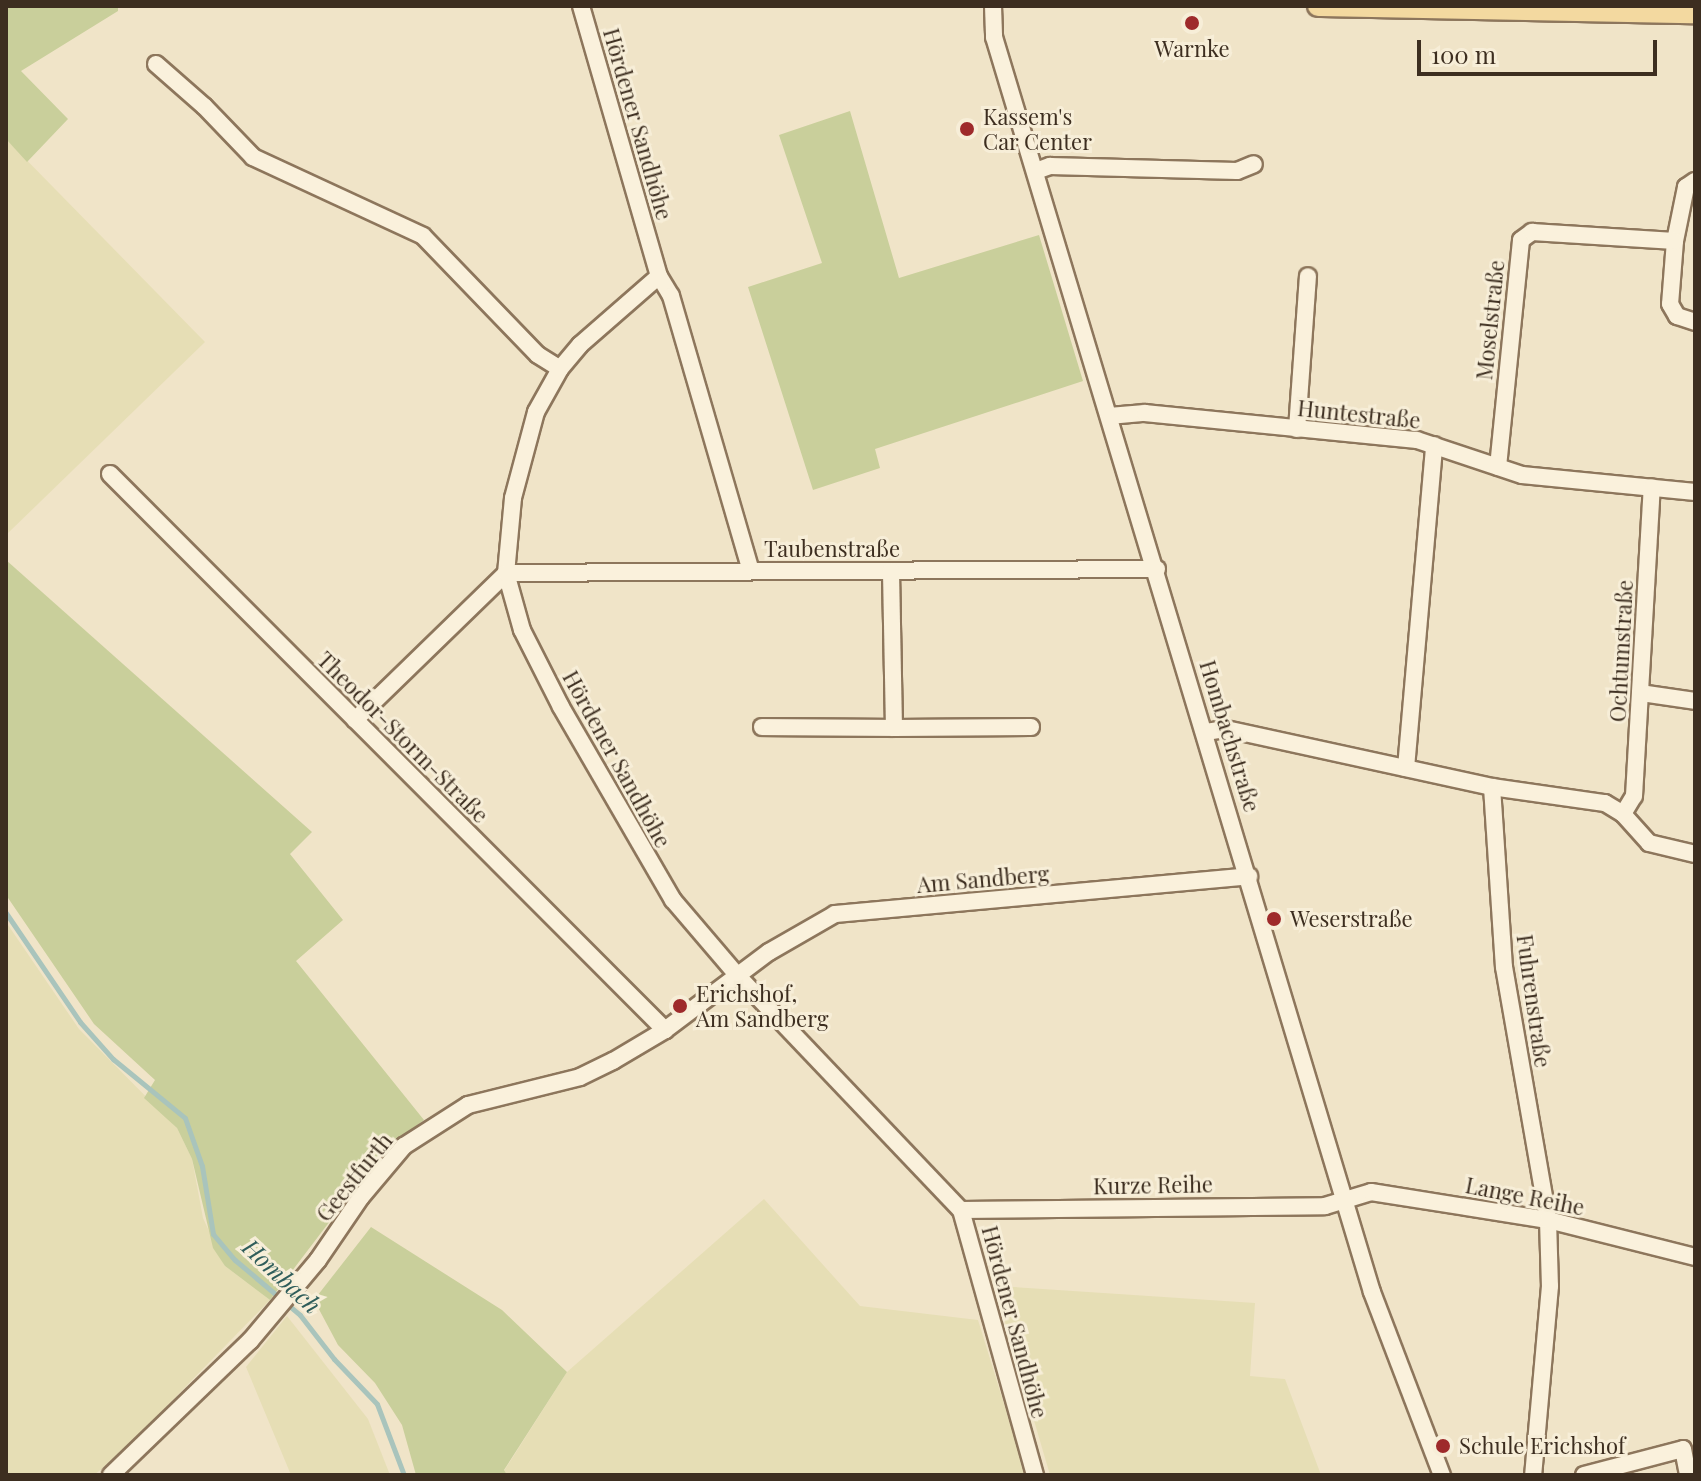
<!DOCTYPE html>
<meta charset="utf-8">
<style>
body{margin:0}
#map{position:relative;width:1701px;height:1481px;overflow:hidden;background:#f0e4c8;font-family:"Playfair Display",serif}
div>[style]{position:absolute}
.farmland>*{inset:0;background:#e6deb5}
.green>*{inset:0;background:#c9cf9b}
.stream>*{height:5px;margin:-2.5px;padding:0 2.5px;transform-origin:2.5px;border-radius:2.5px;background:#a9c4bc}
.roads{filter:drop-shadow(2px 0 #8d765c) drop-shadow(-2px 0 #8d765c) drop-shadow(0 2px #8d765c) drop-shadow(0 -2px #8d765c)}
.minor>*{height:16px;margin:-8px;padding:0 8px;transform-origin:8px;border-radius:8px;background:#faf1dc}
.major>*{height:20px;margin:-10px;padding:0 10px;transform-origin:10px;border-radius:10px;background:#f3d9a0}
.dots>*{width:22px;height:22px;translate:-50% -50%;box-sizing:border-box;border:4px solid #f7eed8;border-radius:50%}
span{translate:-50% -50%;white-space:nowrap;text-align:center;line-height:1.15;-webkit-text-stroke:6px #f7eed8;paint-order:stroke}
.poi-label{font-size:22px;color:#3d2e20}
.left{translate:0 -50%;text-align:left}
.street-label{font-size:22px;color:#3d2e20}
.water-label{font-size:24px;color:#2f5d5a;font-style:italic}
.frame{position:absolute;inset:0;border:8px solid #3d2e20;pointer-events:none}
.scale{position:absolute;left:1417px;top:40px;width:240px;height:36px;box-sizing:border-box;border:4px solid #3d2e20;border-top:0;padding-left:10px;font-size:24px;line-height:28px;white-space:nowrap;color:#3d2e20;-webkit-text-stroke:6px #f7eed8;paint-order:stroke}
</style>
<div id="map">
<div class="farmland">
<div style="clip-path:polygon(6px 139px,205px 342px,6px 535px)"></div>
<div style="clip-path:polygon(6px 922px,79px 1029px,177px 1128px,192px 1159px,203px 1218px,225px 1266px,270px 1300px,119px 1455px,94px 1475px,10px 1475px,6px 1469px)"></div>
<div style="clip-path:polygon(764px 1199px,860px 1306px,978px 1320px,1026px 1475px,507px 1475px,504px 1471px,567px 1372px)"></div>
<div style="clip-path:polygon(999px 1286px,1255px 1303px,1250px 1376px,1285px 1379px,1321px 1475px,1050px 1475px,1001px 1308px)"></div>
<div style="clip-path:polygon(287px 1316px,368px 1419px,390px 1475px,291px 1475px,246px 1367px)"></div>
</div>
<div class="green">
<div style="clip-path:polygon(6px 6px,118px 6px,118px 11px,21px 71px,68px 119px,27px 162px,6px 139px)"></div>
<div style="clip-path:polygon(850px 111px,899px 278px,1039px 235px,1083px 381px,875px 449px,880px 468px,813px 490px,748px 287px,822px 263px,779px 135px)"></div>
<div style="clip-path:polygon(6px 560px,312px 832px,290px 854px,343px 920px,296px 961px,424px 1120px,384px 1150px,270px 1300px,225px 1266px,213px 1248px,192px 1159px,177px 1128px,144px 1098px,155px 1080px,94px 1024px,6px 895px)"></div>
<div style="clip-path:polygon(371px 1227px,502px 1310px,567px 1372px,504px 1470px,507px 1475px,416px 1475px,402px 1425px,375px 1383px,338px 1345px,314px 1300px)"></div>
</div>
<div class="stream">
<div style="left:6px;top:913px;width:132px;rotate:55.8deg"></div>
<div style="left:80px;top:1022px;width:50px;rotate:48.3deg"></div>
<div style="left:113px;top:1059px;width:93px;rotate:39.3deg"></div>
<div style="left:185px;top:1118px;width:51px;rotate:70.5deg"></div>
<div style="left:202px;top:1166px;width:69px;rotate:80.8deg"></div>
<div style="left:213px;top:1234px;width:34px;rotate:50deg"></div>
<div style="left:235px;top:1260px;width:85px;rotate:40.2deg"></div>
<div style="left:300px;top:1315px;width:56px;rotate:52.3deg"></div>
<div style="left:334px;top:1359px;width:62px;rotate:46.3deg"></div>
<div style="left:377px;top:1404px;width:76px;rotate:69.2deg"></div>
</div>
<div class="roads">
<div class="minor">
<div style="left:581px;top:6px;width:281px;rotate:73.9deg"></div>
<div style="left:659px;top:276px;width:105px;rotate:138.9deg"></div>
<div style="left:580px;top:345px;width:31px;rotate:130deg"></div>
<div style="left:560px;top:369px;width:49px;rotate:119.2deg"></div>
<div style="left:536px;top:412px;width:89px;rotate:105deg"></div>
<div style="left:513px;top:498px;width:75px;rotate:95.3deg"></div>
<div style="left:506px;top:573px;width:59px;rotate:74.3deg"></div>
<div style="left:522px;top:630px;width:86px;rotate:63.1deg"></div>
<div style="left:561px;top:707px;width:223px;rotate:59.9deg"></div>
<div style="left:673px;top:900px;width:99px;rotate:49.5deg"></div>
<div style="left:737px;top:975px;width:325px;rotate:46.4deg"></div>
<div style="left:961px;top:1210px;width:275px;rotate:74.4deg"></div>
<div style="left:993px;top:6px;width:31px;rotate:88deg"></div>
<div style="left:994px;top:37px;width:1311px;rotate:73.24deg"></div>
<div style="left:1372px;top:1292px;width:196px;rotate:69.1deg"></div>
<div style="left:156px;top:64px;width:64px;rotate:41.2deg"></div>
<div style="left:204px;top:106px;width:71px;rotate:46.1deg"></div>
<div style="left:253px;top:157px;width:187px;rotate:24.9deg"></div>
<div style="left:423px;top:236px;width:165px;rotate:46deg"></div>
<div style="left:538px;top:355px;width:26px;rotate:32deg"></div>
<div style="left:1036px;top:171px;width:15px;rotate:-20deg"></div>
<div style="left:1050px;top:166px;width:187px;rotate:1.5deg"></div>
<div style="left:1237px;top:171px;width:18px;rotate:-22deg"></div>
<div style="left:1695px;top:181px;width:11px;rotate:146deg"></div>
<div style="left:1686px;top:187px;width:55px;rotate:101.5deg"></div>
<div style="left:1675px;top:241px;width:63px;rotate:94.5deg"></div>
<div style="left:1670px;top:304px;width:14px;rotate:60deg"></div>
<div style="left:1677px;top:316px;width:19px;rotate:18deg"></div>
<div style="left:659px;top:276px;width:23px;rotate:59deg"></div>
<div style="left:671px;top:296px;width:286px;rotate:73.8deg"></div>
<div style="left:1109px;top:416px;width:36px;rotate:-5deg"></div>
<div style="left:1145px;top:413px;width:273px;rotate:5.7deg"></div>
<div style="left:1417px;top:440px;width:111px;rotate:18.4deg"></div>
<div style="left:1522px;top:475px;width:174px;rotate:5.6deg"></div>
<div style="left:1297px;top:429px;width:153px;rotate:-85.9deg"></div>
<div style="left:1498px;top:467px;width:228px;rotate:-84.2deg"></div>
<div style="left:1521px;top:240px;width:14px;rotate:-36deg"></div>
<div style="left:1532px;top:232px;width:143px;rotate:3.6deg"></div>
<div style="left:110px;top:474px;width:786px;rotate:45.05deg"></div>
<div style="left:1641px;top:693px;width:55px;rotate:8.4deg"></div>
<div style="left:355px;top:720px;width:211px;rotate:-44.2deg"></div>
<div style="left:506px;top:573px;width:651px;rotate:-0.35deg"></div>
<div style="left:762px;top:727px;width:132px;rotate:0.4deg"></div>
<div style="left:894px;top:728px;width:157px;rotate:-91.1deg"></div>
<div style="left:894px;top:728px;width:137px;rotate:-0.4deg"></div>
<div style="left:1206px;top:732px;width:20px;rotate:-9deg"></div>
<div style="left:1226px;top:729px;width:272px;rotate:12.3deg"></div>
<div style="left:1492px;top:787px;width:114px;rotate:8.1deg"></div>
<div style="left:1605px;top:803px;width:21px;rotate:31deg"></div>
<div style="left:1623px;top:814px;width:39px;rotate:48deg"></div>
<div style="left:1649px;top:843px;width:47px;rotate:13.4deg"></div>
<div style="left:1406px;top:768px;width:324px;rotate:-85deg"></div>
<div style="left:1492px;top:787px;width:180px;rotate:86.2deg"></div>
<div style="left:1504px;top:967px;width:257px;rotate:80.1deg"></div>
<div style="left:1548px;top:1220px;width:66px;rotate:88.3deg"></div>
<div style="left:1550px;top:1286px;width:190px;rotate:95.1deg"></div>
<div style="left:1623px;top:814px;width:21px;rotate:-59deg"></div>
<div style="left:1634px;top:796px;width:309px;rotate:-86.7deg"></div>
<div style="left:961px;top:1210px;width:364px;rotate:-0.6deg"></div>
<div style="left:1325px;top:1206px;width:48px;rotate:-16.9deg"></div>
<div style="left:1371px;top:1192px;width:179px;rotate:9deg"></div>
<div style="left:1548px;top:1220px;width:152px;rotate:14.1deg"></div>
<div style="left:111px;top:1475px;width:193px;rotate:-44deg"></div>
<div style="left:250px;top:1341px;width:106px;rotate:-50deg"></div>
<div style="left:318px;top:1260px;width:76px;rotate:-55.7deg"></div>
<div style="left:361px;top:1197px;width:67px;rotate:-49.9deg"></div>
<div style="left:404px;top:1146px;width:76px;rotate:-32.6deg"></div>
<div style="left:468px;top:1105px;width:115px;rotate:-14deg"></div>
<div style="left:580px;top:1077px;width:37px;rotate:-26deg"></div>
<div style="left:613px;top:1061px;width:61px;rotate:-30.8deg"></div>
<div style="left:665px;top:1030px;width:130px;rotate:-36.9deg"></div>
<div style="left:769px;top:952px;width:76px;rotate:-29.9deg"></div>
<div style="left:835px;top:914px;width:416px;rotate:-5.2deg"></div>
<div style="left:1584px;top:1475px;width:102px;rotate:-14.7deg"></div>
<div style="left:1683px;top:1449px;width:26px;rotate:79deg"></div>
</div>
<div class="major">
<div style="left:1318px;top:6px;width:377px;rotate:1.1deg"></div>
</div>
</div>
<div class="dots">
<div style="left:1192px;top:23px;background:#9e2a2b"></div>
<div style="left:967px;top:129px;background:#9e2a2b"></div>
<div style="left:1274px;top:919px;background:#9e2a2b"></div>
<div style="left:680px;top:1006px;background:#9e2a2b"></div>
<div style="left:1443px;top:1446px;background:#9e2a2b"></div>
</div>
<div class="poi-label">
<span style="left:1192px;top:49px">Warnke</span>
<span class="left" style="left:983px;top:129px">Kassem's<br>Car Center</span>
<span class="left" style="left:1290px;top:919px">Weserstraße</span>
<span class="left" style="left:696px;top:1006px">Erichshof,<br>Am Sandberg</span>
<span class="left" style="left:1459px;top:1446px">Schule Erichshof</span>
</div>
<div class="street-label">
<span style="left:638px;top:124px;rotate:74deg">Hördener Sandhöhe</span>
<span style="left:1490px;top:320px;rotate:-84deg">Moselstraße</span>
<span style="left:1359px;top:414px;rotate:6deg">Huntestraße</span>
<span style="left:832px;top:549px">Taubenstraße</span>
<span style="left:1621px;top:651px;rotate:-87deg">Ochtumstraße</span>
<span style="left:1230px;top:736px;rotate:73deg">Hombachstraße</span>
<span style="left:403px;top:737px;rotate:45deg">Theodor-Storm-Straße</span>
<span style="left:617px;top:759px;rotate:61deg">Hördener Sandhöhe</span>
<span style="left:983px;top:879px;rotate:-5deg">Am Sandberg</span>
<span style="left:1534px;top:1001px;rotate:82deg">Fuhrenstraße</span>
<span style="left:354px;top:1177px;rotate:-51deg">Geestfurth</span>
<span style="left:1153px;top:1185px;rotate:-1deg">Kurze Reihe</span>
<span style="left:1525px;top:1196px;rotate:11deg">Lange Reihe</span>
<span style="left:1015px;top:1322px;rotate:75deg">Hördener Sandhöhe</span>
</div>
<div class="water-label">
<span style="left:282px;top:1276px;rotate:43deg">Hombach</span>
</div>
<div class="frame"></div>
<div class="scale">100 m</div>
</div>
